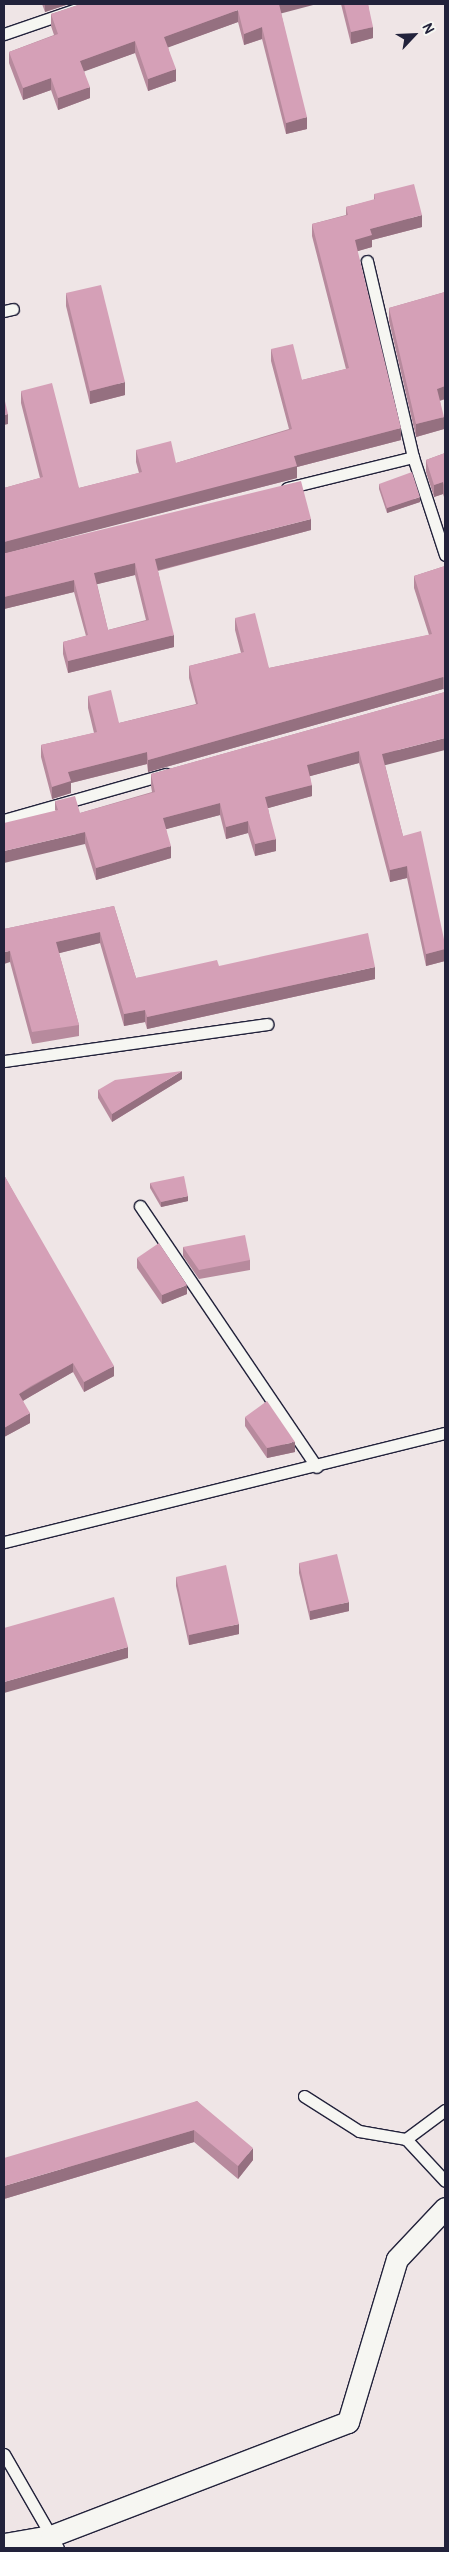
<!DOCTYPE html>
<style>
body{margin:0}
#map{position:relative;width:449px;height:2552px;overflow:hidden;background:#efe5e6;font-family:Pangolin,sans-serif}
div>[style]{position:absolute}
.roads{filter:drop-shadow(1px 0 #22223b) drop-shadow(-1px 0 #22223b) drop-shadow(0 1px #22223b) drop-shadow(0 -1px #22223b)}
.service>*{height:11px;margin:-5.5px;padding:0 5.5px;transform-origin:5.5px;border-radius:5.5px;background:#f6f6f2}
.minor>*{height:21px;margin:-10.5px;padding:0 10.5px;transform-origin:10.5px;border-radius:10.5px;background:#f6f6f2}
.wall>*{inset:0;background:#b78a9d}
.shaded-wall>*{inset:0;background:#957080}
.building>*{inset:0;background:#d5a0b7}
span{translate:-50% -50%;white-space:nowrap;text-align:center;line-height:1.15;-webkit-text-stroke:4.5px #f6f6f2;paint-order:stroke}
.frame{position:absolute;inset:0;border:5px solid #22223b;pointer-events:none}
.north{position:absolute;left:389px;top:10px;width:50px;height:50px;-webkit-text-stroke:4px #f6f6f2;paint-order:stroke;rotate:65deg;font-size:14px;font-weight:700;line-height:20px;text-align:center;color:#22223b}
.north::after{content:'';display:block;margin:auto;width:18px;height:22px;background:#22223b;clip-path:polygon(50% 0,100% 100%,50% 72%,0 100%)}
</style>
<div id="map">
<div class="roads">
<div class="service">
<div style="left:4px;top:34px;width:92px;rotate:-19deg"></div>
<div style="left:367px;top:261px;width:201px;rotate:76.8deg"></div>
<div style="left:4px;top:311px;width:9px;rotate:-13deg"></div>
<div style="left:287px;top:488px;width:130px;rotate:-13.8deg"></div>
<div style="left:413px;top:457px;width:103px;rotate:71.9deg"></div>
<div style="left:4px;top:820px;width:168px;rotate:-15.9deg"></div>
<div style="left:4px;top:1061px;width:266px;rotate:-8deg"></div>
<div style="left:140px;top:1206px;width:315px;rotate:55.9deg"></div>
<div style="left:4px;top:1542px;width:454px;rotate:-13.9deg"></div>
<div style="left:304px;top:2096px;width:65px;rotate:32.5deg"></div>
<div style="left:359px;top:2131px;width:48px;rotate:9.7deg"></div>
<div style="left:445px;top:2110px;width:49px;rotate:143.4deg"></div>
<div style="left:406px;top:2139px;width:57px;rotate:47.1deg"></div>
<div style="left:4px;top:2454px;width:108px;rotate:60.1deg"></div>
</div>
<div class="minor">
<div style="left:4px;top:2544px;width:48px;rotate:-9.7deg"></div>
<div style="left:51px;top:2536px;width:318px;rotate:-21deg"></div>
<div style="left:348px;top:2422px;width:170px;rotate:-73.3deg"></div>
<div style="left:397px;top:2259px;width:70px;rotate:-46.7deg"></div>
</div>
</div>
<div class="wall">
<div style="clip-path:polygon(42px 4px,69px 4px,45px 12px)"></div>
<div style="clip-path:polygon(81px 4px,281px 13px,307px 129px,286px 134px,262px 39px,244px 45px,238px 22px,168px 47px,176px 81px,148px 91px,135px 53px,84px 71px,90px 98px,58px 110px,51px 90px,23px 100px,9px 63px,9px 52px,54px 35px,51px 26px,51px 14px)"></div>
<div style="clip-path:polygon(341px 4px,368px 4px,373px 38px,351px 44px)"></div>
<div style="clip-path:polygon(evenodd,374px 194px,422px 227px,372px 240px,372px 247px,357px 251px,401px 440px,297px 467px,297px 478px,5px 553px,311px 530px,158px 571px,174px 647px,68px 673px,63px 654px,63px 642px,86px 636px,74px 592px,4px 609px,4px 488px,40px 478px,21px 403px,21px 391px,79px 488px,139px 473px,136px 462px,136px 450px,176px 463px,289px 429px,271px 361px,271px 349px,302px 380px,346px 369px,312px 236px,312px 224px,346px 215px,346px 207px,374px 200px,374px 194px,135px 575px,146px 620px,108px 630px,97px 584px,135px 575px)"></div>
<div style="clip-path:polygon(445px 292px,445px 399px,440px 401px,444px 429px,416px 437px,389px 321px,389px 308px)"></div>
<div style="clip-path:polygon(66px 293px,125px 395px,90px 404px,66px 306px)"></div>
<div style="clip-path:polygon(445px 453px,445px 500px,443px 494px,434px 497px,426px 472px,426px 460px)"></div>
<div style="clip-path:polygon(379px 484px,420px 502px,387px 513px,379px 489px)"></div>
<div style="clip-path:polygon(445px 566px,445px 690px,443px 689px,148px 772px,147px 764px,71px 783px,71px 793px,52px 799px,41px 757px,41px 745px,94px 733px,88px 708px,88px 696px,119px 723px,196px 704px,189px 678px,189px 666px,241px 653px,235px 630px,235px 618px,269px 668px,429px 635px,414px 588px,414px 576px)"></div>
<div style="clip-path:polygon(445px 692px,385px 765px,403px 836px,445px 944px,445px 961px,426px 966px,407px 878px,390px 882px,359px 763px,310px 776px,312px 796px,268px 808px,276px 851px,255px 856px,248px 833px,226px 839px,220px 815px,166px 829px,171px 858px,96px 880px,85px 844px,55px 810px,55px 801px,80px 813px,152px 792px,151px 786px,151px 774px)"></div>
<div style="clip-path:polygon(114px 906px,136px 978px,219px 966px,375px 979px,147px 1029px,145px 1022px,124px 1026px,100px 943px,59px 953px,79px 1025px,79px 1036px,32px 1044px,10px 962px,4px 929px)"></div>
<div style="clip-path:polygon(182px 1079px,112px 1122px,98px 1098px,98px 1090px)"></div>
<div style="clip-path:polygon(4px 1175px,114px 1376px,84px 1392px,73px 1372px,31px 1396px,23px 1401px,30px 1423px,4px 1437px)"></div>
<div style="clip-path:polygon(150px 1183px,188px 1201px,161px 1207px,150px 1188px)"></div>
<div style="clip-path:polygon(183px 1247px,250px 1260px,250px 1270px,199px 1279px,183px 1256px)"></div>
<div style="clip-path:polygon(137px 1258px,187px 1294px,162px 1304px,137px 1268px)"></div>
<div style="clip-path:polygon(245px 1417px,295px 1452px,267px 1458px,245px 1426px)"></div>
<div style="clip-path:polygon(299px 1563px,349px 1611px,310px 1620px,299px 1573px)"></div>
<div style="clip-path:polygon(176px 1577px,239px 1634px,189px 1645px,176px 1586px)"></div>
<div style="clip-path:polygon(197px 2101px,253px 2160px,238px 2179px,194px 2142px,4px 2199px)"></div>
</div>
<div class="shaded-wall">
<div style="clip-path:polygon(45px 4px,69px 4px,45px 12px)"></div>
<div style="clip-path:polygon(279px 4px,317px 4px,279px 14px)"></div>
<div style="clip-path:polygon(238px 10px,238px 22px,164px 49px,164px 37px)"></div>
<div style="clip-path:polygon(262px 27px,262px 39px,244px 45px,244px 34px)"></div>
<div style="clip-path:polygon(373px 27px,373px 38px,351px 44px,351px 32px)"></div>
<div style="clip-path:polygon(135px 41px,135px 53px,80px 73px,80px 61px)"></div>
<div style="clip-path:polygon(176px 69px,176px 81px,148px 91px,148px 79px)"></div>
<div style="clip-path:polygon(51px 78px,51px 90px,23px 100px,23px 88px)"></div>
<div style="clip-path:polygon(90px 87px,90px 98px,58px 110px,58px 98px)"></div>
<div style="clip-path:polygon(307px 117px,307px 129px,286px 134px,286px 123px)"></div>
<div style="clip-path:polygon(422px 215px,422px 227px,372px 240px,372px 247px,355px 252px,355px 240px,370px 229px)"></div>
<div style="clip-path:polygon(125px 382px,125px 395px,90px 404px,90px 391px)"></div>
<div style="clip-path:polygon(445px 386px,445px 399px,437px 401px,437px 389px)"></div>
<div style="clip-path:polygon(8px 414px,8px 424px,4px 425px,4px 415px)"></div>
<div style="clip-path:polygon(444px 417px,444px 429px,416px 437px,416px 424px)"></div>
<div style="clip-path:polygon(401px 428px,401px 440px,297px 467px,297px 478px,4px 554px,4px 542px,294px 456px)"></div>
<div style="clip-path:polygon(443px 482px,443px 494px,434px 497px,434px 485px)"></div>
<div style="clip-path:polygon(420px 497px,420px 502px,387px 513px,387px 508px)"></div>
<div style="clip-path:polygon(311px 519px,311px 530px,155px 571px,155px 559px)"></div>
<div style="clip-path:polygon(135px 563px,135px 575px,94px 585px,94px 573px)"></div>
<div style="clip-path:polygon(74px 580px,74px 592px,4px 609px,4px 597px)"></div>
<div style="clip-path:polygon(174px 635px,174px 647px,68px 673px,68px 661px)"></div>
<div style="clip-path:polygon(443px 677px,443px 689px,148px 772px,148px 760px)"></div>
<div style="clip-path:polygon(445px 738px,445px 750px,382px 766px,382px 754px)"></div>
<div style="clip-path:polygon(359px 751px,359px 763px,307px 777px,307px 765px)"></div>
<div style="clip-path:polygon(147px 752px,147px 764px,71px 783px,71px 793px,52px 799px,52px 787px,68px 772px)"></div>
<div style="clip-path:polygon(312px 785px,312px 796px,265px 809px,265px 797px)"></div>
<div style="clip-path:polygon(220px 803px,220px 815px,163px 830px,163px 818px)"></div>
<div style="clip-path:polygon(248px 821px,248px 833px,226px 839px,226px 827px)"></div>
<div style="clip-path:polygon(85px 832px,85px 844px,4px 863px,4px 851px)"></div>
<div style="clip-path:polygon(276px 839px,276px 851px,255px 856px,255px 844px)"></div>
<div style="clip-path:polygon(171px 846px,171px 858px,96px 880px,96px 868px)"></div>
<div style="clip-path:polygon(407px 866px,407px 878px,390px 882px,390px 870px)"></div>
<div style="clip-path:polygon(100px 932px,100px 943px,56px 954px,56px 942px)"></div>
<div style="clip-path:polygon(445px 949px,445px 961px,426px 966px,426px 954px)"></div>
<div style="clip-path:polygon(10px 951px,10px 962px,4px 964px,4px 952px)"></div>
<div style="clip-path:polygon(375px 967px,375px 979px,147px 1029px,147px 1017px)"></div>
<div style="clip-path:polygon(145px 1010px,145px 1022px,124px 1026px,124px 1014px)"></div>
<div style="clip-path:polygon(182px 1071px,182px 1079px,112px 1122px,112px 1114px)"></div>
<div style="clip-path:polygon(188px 1196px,188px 1201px,161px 1207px,161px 1202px)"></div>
<div style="clip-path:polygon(187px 1285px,187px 1294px,162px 1304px,162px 1295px)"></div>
<div style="clip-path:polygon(73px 1363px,73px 1372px,19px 1403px,19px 1394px)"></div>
<div style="clip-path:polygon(114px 1366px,114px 1376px,84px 1392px,84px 1382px)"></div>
<div style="clip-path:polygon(30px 1413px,30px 1423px,4px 1437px,4px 1428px)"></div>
<div style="clip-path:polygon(295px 1442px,295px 1452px,267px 1458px,267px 1448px)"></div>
<div style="clip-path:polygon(349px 1602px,349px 1611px,310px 1620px,310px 1611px)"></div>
<div style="clip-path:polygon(239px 1624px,239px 1634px,189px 1645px,189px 1635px)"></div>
<div style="clip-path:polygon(128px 1647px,128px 1658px,4px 1693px,4px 1682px)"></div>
<div style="clip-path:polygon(194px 2130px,194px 2142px,4px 2199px,4px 2186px)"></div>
<div style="clip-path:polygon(253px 2148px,253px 2160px,238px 2179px,238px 2166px)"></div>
</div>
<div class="building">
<div style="clip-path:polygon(81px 4px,279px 4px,307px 117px,286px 123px,262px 27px,244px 34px,238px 10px,164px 37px,176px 69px,148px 79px,135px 41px,80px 61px,90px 87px,58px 98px,51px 78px,23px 88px,9px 52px,58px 34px,51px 14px)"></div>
<div style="clip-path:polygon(344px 4px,368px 4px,373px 27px,351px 32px)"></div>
<div style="clip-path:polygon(414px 184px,422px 215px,370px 229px,372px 235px,355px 240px,401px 428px,294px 456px,297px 466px,4px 542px,4px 488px,43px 477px,21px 391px,52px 383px,79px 488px,142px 472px,136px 450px,171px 441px,176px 463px,292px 429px,271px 349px,293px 344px,302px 380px,349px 368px,312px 224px,348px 215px,346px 207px,375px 199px,374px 194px)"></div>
<div style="clip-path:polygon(101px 285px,125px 382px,90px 391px,66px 293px)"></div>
<div style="clip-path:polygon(445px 292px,445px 386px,437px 389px,444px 417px,416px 424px,389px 308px)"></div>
<div style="clip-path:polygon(4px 397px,8px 414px,4px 415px)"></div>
<div style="clip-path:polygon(445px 453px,445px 488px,443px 482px,434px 485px,426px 460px)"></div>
<div style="clip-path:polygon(412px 472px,420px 497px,387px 508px,379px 484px)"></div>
<div style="clip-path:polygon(evenodd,301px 481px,311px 519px,155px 559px,174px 635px,68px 661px,63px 642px,88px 635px,74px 580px,4px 597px,4px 553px,6px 553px,301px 481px,135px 563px,149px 620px,108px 630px,94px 573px,135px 563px)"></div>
<div style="clip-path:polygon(445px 566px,445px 678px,443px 677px,148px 760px,147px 752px,68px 772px,71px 781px,52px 787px,41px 745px,97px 732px,88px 696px,111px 690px,119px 723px,198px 704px,189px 666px,244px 652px,235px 618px,255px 613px,269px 668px,432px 634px,414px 576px)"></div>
<div style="clip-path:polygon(445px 692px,445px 738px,382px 754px,403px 836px,421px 831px,445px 944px,445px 949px,426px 954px,407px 866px,390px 870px,359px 751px,307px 765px,312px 785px,265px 797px,276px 839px,255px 844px,248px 821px,226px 827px,220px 803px,163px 818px,171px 846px,96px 868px,85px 832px,4px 851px,4px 823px,58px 810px,55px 801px,75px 796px,80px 813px,155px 792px,151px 774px)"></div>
<div style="clip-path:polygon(114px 906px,136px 978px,217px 960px,219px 966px,368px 933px,375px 967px,147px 1017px,145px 1010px,124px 1014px,100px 932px,56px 942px,79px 1025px,32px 1032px,10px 951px,4px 952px,4px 929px)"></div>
<div style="clip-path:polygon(182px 1071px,112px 1114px,98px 1090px,115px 1080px)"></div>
<div style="clip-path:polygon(4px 1175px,114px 1366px,84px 1382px,73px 1363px,31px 1386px,19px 1394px,30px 1413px,4px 1428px)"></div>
<div style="clip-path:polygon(184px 1176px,188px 1196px,161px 1202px,150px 1183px)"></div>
<div style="clip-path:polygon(245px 1235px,250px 1260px,199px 1270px,183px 1247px)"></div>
<div style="clip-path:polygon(159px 1243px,187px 1285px,162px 1295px,137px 1258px)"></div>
<div style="clip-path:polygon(267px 1401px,295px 1442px,267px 1448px,245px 1417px)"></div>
<div style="clip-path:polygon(337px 1554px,349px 1602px,310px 1611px,299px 1563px)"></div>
<div style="clip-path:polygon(226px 1565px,239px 1624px,189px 1635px,176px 1577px)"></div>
<div style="clip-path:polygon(114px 1597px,128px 1647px,4px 1682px,4px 1628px)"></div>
<div style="clip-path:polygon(197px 2101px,253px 2148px,238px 2166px,194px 2130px,4px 2186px,4px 2158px)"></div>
</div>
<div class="frame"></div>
<div class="north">N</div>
</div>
